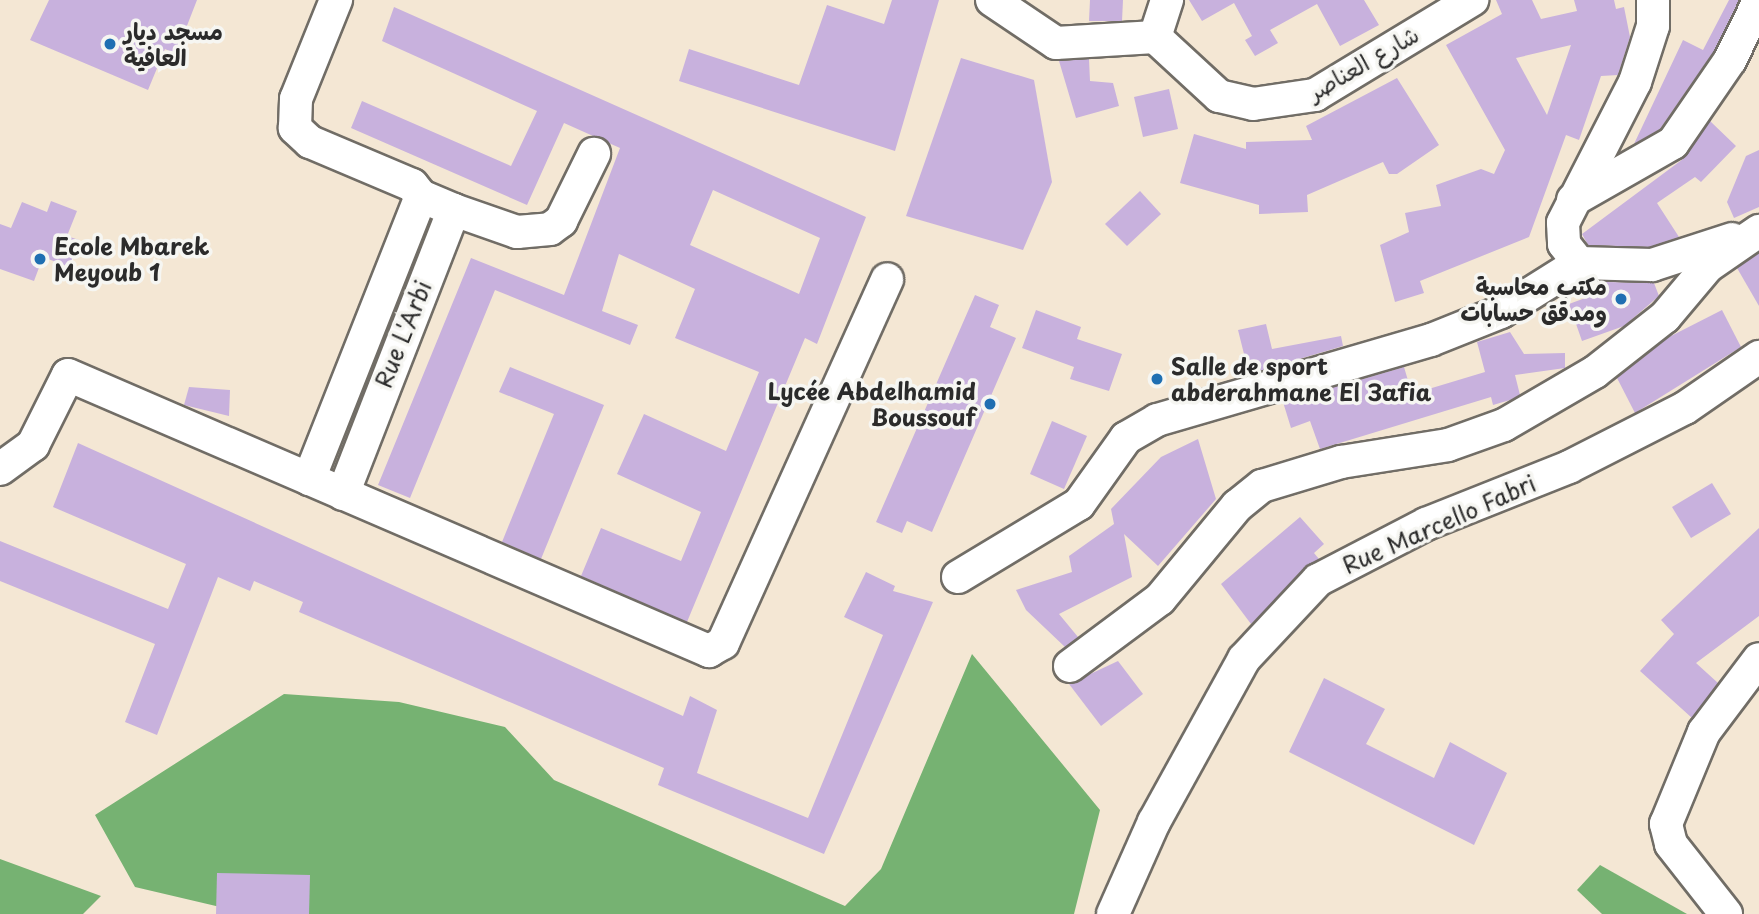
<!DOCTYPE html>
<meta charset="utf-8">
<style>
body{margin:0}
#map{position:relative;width:1759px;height:914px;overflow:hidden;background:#f4e7d4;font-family:"Playpen Sans","Playpen Sans Arabic",sans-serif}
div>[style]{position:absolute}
.forest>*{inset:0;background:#76b272}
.building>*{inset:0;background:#c8b1dd}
.roads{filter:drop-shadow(2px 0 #716d66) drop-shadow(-2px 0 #716d66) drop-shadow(0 2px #716d66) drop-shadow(0 -2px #716d66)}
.minor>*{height:32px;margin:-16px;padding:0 16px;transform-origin:16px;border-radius:16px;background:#fff}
.dots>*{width:19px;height:19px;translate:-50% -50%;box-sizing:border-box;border:4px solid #f6f6f2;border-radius:50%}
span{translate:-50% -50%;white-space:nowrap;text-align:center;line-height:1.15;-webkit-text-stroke:7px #f6f6f2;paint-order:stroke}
.poi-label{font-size:23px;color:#2b2b2b;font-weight:700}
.left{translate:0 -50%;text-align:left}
.right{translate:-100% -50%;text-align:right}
.street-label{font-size:23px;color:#2b2b2b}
</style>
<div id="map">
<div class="forest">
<div style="clip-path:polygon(972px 654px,1100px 810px,1074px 914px,250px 914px,135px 887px,95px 815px,284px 694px,399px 702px,505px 727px,554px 780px,845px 906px,881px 869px)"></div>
<div style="clip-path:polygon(0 859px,101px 896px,83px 914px,0 914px)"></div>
<div style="clip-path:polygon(1600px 865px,1687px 914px,1602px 914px,1577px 890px)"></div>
</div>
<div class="building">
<div style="clip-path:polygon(49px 0,197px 0,176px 54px,165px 49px,148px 90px,30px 40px)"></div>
<div style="clip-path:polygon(892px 0,939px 0,895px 151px,679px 81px,689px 49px,799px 85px,827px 5px,884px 24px)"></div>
<div style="clip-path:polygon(1090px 0,1123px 0,1122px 21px,1089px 21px)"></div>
<div style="clip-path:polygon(1189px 0,1364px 0,1379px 25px,1340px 46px,1317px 4px,1270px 30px,1278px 43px,1255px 56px,1245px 40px,1252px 36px,1234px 3px,1202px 21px)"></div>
<div style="clip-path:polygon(evenodd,1496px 0,1532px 0,1541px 19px,1577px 11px,1574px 0,1614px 0,1616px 9px,1624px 7px,1630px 37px,1618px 75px,1601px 76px,1579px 140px,1566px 135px,1529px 237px,1420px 281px,1424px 293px,1395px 302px,1380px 245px,1409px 232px,1405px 213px,1441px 206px,1436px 185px,1481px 169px,1494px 174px,1505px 150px,1446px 45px,1502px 14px,1496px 0,1571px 45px,1547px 115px,1516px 58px,1571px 45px)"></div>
<div style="clip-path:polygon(1729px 0,1739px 0,1714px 51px,1660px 129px,1634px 144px,1683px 40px,1703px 50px)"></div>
<div style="clip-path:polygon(evenodd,394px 7px,866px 217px,817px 344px,805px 338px,687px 622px,581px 576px,601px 528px,681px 561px,701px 512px,617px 474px,644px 414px,726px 451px,759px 372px,675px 338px,695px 289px,619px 254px,602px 311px,638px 325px,630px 345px,495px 290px,410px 498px,378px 485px,471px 258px,564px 295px,620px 148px,564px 123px,527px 205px,351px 128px,362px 101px,511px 166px,537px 111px,382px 41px,394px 7px,713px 190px,820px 238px,799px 294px,690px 245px,713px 190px)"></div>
<div style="clip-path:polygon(961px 58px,1034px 80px,1052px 182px,1023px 250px,906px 216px)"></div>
<div style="clip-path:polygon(1089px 59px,1090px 81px,1113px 83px,1119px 106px,1076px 118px,1059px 61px)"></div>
<div style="clip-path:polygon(1397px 78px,1439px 145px,1397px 174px,1389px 174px,1383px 162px,1307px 195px,1308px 212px,1259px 214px,1259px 205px,1180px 183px,1194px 134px,1246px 149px,1246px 142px,1312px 140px,1306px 126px)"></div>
<div style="clip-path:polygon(1169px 89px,1178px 129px,1143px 137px,1134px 97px)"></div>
<div style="clip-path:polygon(1710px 121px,1736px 146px,1701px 182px,1695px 177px,1657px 203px,1679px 237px,1649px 247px,1588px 245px,1582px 234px,1683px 159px)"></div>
<div style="clip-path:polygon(1759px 150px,1759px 207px,1734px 218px,1727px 202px,1746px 156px)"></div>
<div style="clip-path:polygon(1140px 191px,1161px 214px,1127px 246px,1105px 224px)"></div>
<div style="clip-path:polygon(51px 201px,77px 211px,67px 236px,79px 240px,69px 267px,43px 257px,34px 281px,0 269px,0 224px,11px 228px,22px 202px,47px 212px)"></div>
<div style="clip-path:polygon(1759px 253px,1759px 306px,1737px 268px)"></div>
<div style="clip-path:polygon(1607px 282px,1654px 283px,1659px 296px,1624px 326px,1582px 341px,1569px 304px,1596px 294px,1594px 287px)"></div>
<div style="clip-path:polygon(975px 295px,999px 305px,990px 327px,1016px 338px,932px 532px,907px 521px,902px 533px,876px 522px)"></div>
<div style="clip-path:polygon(1036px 310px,1081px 327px,1077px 339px,1122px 354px,1109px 391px,1070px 379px,1074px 367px,1022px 348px)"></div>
<div style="clip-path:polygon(1722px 310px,1741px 347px,1635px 413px,1617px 378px,1669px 337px)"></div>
<div style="clip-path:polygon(1266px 324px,1272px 349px,1341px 336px,1343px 346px,1249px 374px,1238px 330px)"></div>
<div style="clip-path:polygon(1510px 332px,1524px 354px,1565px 353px,1565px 368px,1515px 375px,1520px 395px,1510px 400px,1493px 405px,1491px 397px,1320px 449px,1310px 421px,1291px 428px,1283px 402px,1404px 367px,1412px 394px,1485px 372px,1477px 342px)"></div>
<div style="clip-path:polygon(510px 367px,604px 405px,541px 559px,502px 542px,554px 414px,499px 392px)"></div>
<div style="clip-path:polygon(189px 387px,230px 390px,229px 416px,184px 405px)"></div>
<div style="clip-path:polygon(1052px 421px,1087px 436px,1064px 489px,1030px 474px)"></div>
<div style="clip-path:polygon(1198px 439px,1216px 499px,1158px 566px,1124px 534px,1132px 577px,1059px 614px,1078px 637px,1065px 647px,1026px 610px,1016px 590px,1072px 572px,1069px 556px,1114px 524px,1111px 509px,1161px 457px)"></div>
<div style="clip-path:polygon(78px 443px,683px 716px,690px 696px,717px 710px,697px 773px,808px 818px,883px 635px,844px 617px,866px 572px,895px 586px,893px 591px,933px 602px,824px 854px,658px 785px,664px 768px,299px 612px,303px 602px,254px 581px,250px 591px,218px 577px,157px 735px,125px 722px,155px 644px,0 581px,0 541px,168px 609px,186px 564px,53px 507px)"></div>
<div style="clip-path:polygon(1712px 483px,1731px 514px,1691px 538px,1672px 507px)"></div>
<div style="clip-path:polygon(1300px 517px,1324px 544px,1314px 553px,1319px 559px,1251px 624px,1221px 584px)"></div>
<div style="clip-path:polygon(1759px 528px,1759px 616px,1696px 663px,1718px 683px,1692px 718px,1640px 671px,1674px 634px,1661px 620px)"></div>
<div style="clip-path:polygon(1118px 661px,1143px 694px,1101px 726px,1069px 684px)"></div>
<div style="clip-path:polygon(1324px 678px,1385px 709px,1366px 744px,1434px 778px,1450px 742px,1507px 773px,1474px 845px,1289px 752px)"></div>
<div style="clip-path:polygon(217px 873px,310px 875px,309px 914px,216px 914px)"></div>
</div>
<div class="roads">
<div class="minor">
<div style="left:992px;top:0;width:77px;rotate:33.9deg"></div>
<div style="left:1056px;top:43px;width:99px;rotate:-3.5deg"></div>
<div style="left:1155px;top:37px;width:87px;rotate:42.7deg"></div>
<div style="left:1219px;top:96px;width:35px;rotate:13deg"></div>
<div style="left:1253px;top:104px;width:63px;rotate:-8.3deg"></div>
<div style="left:1315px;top:95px;width:184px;rotate:-31.2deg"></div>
<div style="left:1653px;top:0;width:26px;rotate:90deg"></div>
<div style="left:1653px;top:26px;width:59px;rotate:107.8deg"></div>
<div style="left:1635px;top:82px;width:158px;rotate:117.1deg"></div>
<div style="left:1563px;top:223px;width:21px;rotate:87deg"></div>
<div style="left:1564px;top:244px;width:24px;rotate:52deg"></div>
<div style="left:1579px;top:263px;width:73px;rotate:1.6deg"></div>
<div style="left:1652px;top:265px;width:84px;rotate:-18deg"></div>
<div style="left:1155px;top:37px;width:39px;rotate:-72deg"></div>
<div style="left:1573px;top:200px;width:115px;rotate:-29.7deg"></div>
<div style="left:1673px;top:143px;width:101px;rotate:-55.5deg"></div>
<div style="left:1730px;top:60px;width:66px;rotate:-63.8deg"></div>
<div style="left:454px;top:210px;width:67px;rotate:19.2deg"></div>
<div style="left:517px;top:232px;width:33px;rotate:-5deg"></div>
<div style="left:550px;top:229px;width:14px;rotate:-36deg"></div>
<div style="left:561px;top:221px;width:75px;rotate:-63.8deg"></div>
<div style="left:0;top:469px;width:41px;rotate:-36deg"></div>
<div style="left:33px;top:445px;width:78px;rotate:-63.4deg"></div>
<div style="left:68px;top:375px;width:698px;rotate:23.3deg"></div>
<div style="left:709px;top:651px;width:16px;rotate:-30deg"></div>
<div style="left:723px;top:643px;width:399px;rotate:-65.7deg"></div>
<div style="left:309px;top:479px;width:304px;rotate:-68.4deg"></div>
<div style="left:421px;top:196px;width:14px;rotate:-129deg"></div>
<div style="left:412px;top:185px;width:111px;rotate:-157.1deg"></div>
<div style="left:310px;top:142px;width:21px;rotate:-137deg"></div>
<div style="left:295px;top:128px;width:29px;rotate:-88deg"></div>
<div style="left:296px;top:99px;width:107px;rotate:-68deg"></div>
<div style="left:343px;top:494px;width:305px;rotate:-68.7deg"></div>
<div style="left:454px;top:210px;width:36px;rotate:-157deg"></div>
<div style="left:958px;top:577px;width:141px;rotate:-31.1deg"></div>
<div style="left:1079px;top:504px;width:81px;rotate:-54.5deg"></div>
<div style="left:1126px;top:438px;width:36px;rotate:-30deg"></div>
<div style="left:1157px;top:420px;width:285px;rotate:-16.3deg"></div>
<div style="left:1431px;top:340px;width:75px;rotate:-21.8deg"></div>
<div style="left:1501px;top:312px;width:92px;rotate:-32.1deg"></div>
<div style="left:1070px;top:666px;width:112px;rotate:-36.7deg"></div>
<div style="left:1160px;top:599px;width:121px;rotate:-50.4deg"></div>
<div style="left:1237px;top:506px;width:32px;rotate:-39deg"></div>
<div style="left:1262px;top:486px;width:83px;rotate:-16.9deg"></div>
<div style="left:1341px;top:462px;width:108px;rotate:-9deg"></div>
<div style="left:1448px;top:445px;width:59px;rotate:-19.7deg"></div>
<div style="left:1504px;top:425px;width:105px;rotate:-30.2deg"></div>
<div style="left:1595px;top:372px;width:89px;rotate:-38.2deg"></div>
<div style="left:1665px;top:317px;width:67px;rotate:-49.9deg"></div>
<div style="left:1708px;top:266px;width:62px;rotate:-34.5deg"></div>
<div style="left:1113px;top:914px;width:101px;rotate:-66deg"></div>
<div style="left:1154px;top:822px;width:186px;rotate:-61.1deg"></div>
<div style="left:1244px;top:659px;width:108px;rotate:-46.9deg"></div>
<div style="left:1318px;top:580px;width:122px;rotate:-27.4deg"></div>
<div style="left:1426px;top:524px;width:154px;rotate:-21.7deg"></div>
<div style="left:1569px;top:467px;width:130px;rotate:-27deg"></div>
<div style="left:1685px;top:408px;width:90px;rotate:-34.6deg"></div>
<div style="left:1726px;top:914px;width:89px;rotate:-128.2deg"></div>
<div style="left:1671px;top:844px;width:21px;rotate:-104deg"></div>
<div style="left:1666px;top:824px;width:100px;rotate:-67.6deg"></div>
<div style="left:1704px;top:732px;width:91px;rotate:-53deg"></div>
</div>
</div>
<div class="dots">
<div style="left:110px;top:44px;background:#1f6fb2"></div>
<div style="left:40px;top:259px;background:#1f6fb2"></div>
<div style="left:1621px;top:299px;background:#1f6fb2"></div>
<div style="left:1157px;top:379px;background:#1f6fb2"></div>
<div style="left:990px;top:404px;background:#1f6fb2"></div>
</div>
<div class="poi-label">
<span class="left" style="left:124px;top:44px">مسجد ديار<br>العافية</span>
<span class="left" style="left:54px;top:259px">Ecole Mbarek<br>Meyoub 1</span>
<span class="right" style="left:1607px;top:299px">مكتب محاسبة<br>ومدقق حسابات</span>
<span class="left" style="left:1171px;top:379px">Salle de sport<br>abderahmane El 3afia</span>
<span class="right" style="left:976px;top:404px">Lycée Abdelhamid<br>Boussouf</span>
</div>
<div class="street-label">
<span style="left:1363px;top:63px;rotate:-30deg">شارع العناصر</span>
<span style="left:403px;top:334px;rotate:-68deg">Rue L'Arbi</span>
<span style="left:1439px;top:524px;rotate:-24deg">Rue Marcello Fabri</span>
</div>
</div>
